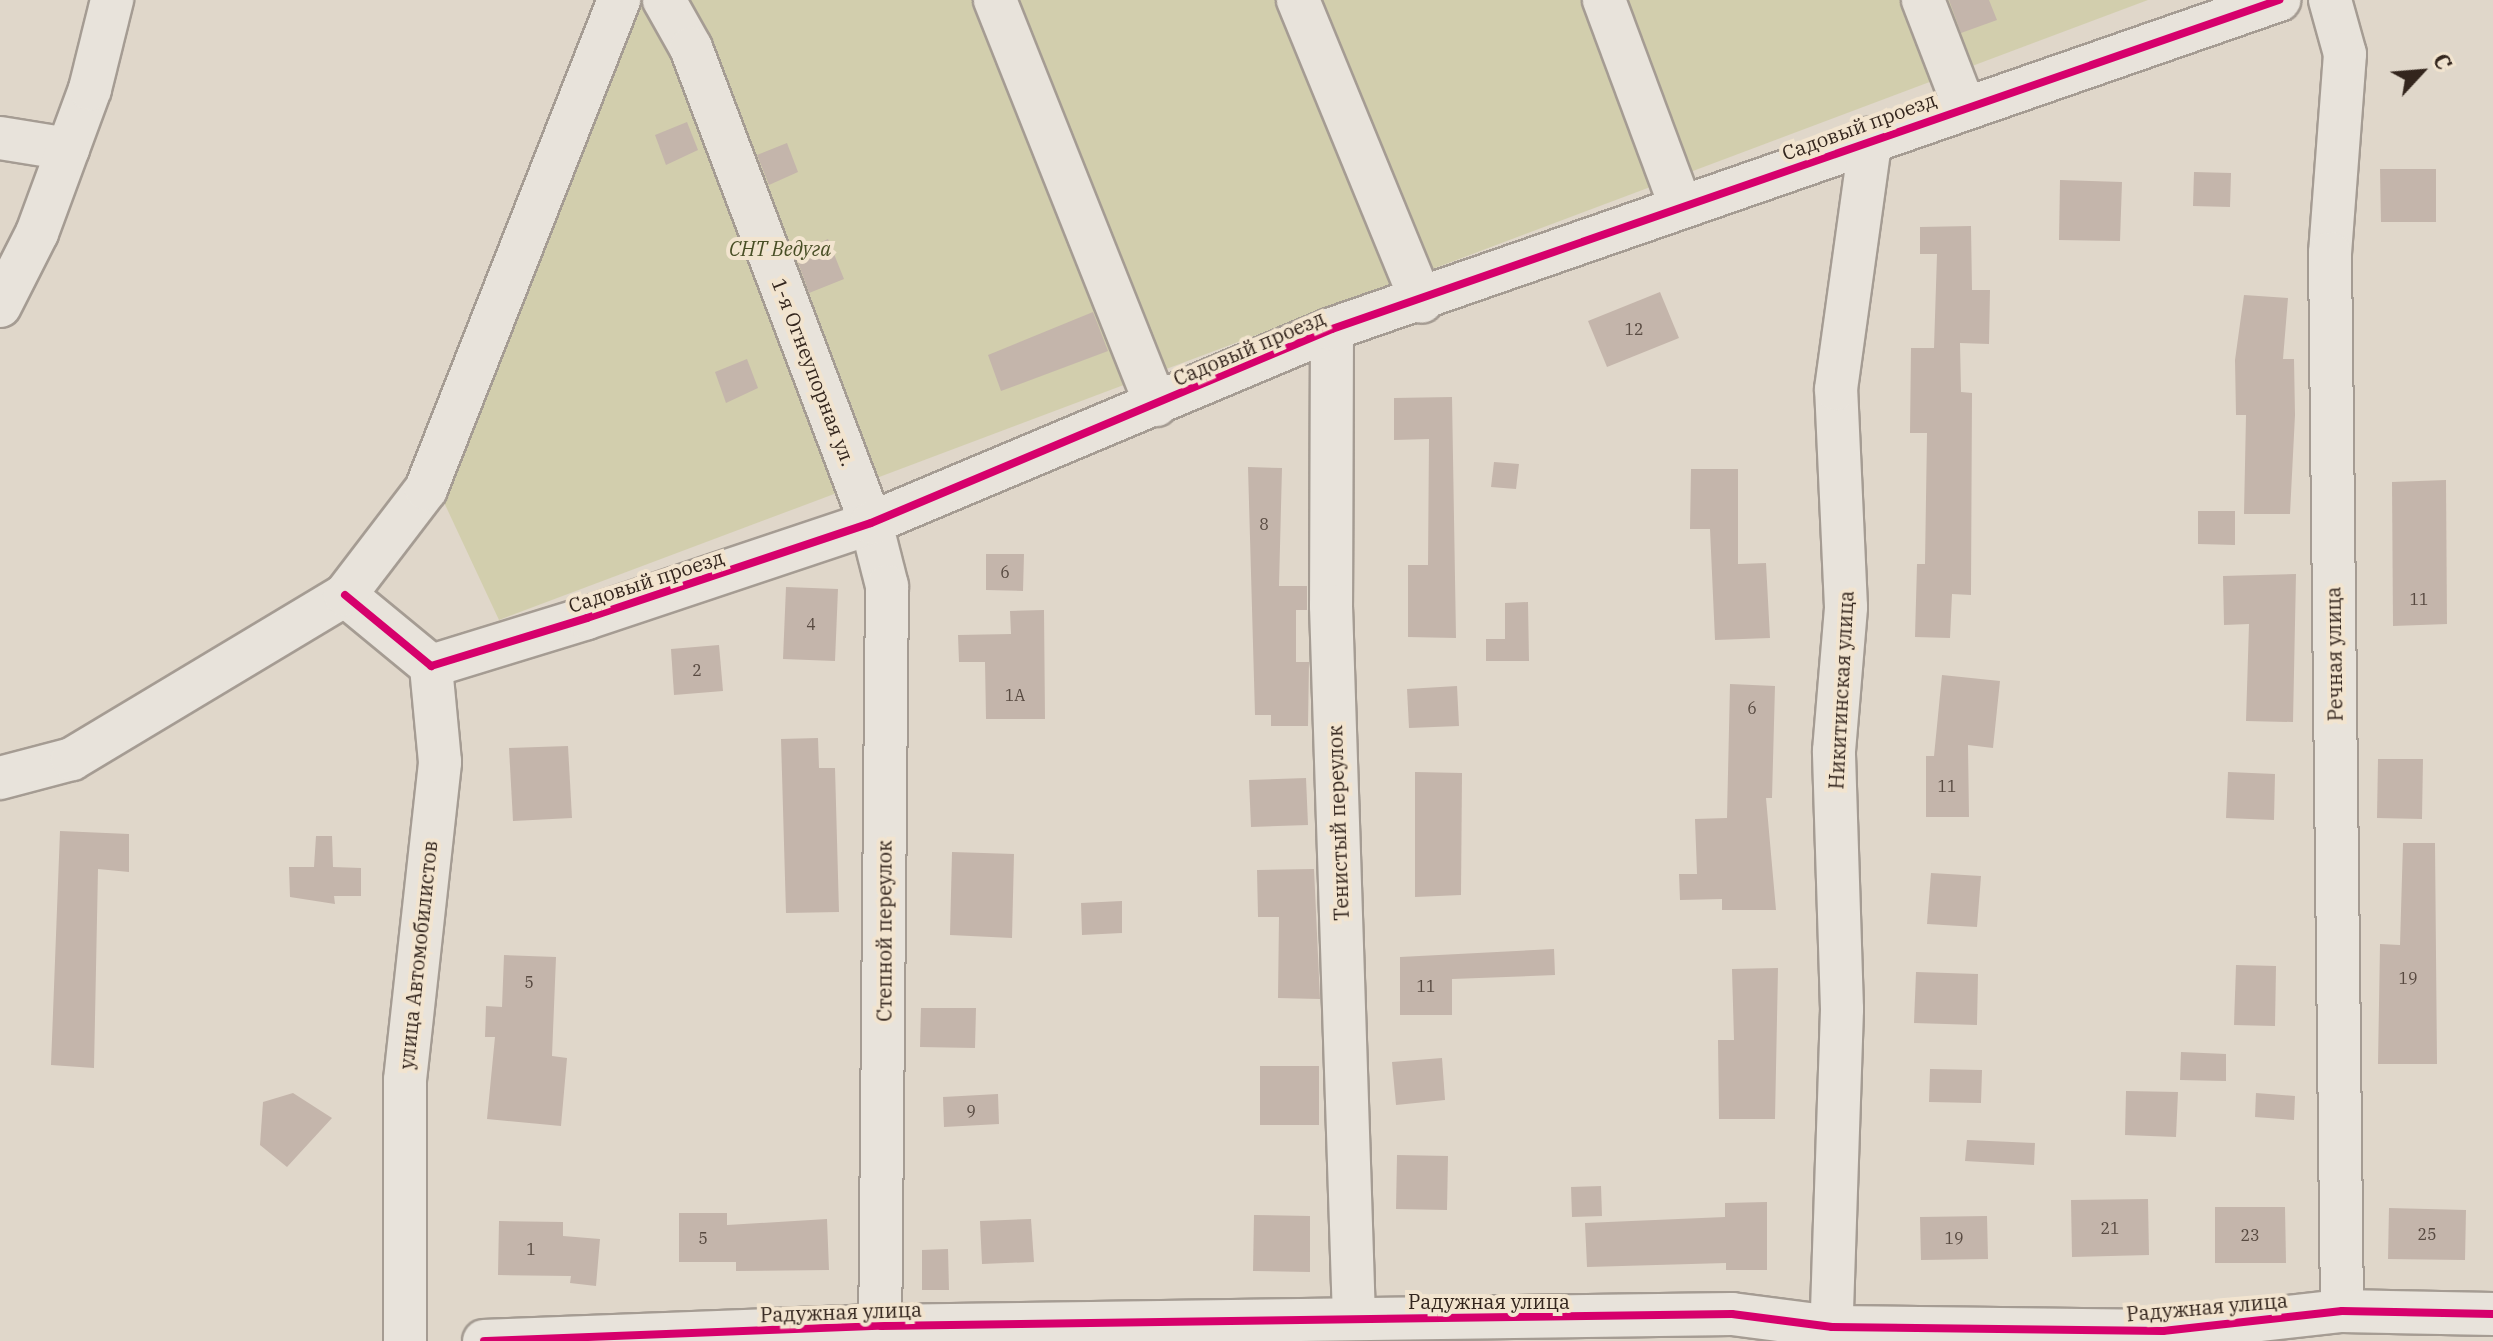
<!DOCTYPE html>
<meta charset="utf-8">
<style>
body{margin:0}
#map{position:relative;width:2493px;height:1341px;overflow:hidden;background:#e0d7ca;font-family:"IBM Plex Serif",serif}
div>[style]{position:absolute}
.green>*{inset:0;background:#d2cead}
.building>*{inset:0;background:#c4b5ab}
.roads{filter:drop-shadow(2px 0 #a59c93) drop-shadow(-2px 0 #a59c93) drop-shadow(0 2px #a59c93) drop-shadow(0 -2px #a59c93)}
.minor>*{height:42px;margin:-21px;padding:0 21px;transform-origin:21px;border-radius:21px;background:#e8e3db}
.cycleway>*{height:8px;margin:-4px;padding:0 4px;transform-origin:4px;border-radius:4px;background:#d6006c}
span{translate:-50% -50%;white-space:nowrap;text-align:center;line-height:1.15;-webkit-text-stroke:8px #f2e4cf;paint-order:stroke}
.number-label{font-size:16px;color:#574940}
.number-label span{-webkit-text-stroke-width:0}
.street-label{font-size:20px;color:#33251d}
.park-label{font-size:20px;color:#484e25;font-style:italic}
.north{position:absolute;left:2381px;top:32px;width:80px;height:80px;-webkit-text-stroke:6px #f2e4cf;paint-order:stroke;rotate:64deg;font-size:22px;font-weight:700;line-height:32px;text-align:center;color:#33251d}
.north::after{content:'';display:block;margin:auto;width:28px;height:36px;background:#33251d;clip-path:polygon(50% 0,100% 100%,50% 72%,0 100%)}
</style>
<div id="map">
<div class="green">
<div style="clip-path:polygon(607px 0,2148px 0,499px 620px,441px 496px)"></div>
</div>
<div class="building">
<div style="clip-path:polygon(1949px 0,1989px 0,1997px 20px,1961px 33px)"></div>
<div style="clip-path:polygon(687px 122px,698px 150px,666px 165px,655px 135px)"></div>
<div style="clip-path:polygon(787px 143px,798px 172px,769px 185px,757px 155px)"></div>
<div style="clip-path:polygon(2380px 169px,2436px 169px,2436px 222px,2381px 222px)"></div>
<div style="clip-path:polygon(2194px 172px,2231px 173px,2230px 207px,2193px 206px)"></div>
<div style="clip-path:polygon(2060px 180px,2122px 182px,2120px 241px,2059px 240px)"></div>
<div style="clip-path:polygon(1971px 226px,1972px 290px,1990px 290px,1989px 344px,1960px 343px,1961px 392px,1972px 393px,1971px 595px,1952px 594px,1950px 638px,1915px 637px,1917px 564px,1925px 564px,1927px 433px,1910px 433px,1911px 348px,1934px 348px,1937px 254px,1920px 254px,1920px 227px)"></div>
<div style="clip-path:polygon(828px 239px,844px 279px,809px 293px,795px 254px)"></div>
<div style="clip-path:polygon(1660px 292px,1679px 338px,1607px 367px,1588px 321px)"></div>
<div style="clip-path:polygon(2244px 295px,2288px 298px,2283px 359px,2294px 359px,2295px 415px,2290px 514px,2244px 514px,2246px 415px,2236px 415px,2235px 360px)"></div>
<div style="clip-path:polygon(1093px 312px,1108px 351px,1001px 391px,988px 355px)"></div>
<div style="clip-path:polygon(747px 359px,758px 388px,726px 403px,715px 372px)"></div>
<div style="clip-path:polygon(1452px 397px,1456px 638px,1408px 637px,1408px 565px,1428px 565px,1429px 439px,1394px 440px,1394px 398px)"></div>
<div style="clip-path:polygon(1494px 462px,1519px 464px,1516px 489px,1491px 487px)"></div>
<div style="clip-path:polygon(1248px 467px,1282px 468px,1279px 586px,1307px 586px,1307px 610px,1296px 610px,1296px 662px,1309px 662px,1308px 726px,1271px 726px,1271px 715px,1255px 715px)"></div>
<div style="clip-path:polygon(1691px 469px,1738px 469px,1738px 564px,1766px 563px,1770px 638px,1715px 640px,1710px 529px,1690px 529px)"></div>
<div style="clip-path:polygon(2446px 480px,2447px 624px,2393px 626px,2392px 482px)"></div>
<div style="clip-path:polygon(2198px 511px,2235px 511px,2235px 545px,2198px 544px)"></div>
<div style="clip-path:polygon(986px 554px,1024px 554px,1023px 591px,986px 590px)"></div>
<div style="clip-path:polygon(2296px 574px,2293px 722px,2246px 721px,2249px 624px,2224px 625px,2223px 576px)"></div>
<div style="clip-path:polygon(786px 587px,838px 589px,835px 661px,783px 659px)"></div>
<div style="clip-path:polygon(1528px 602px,1529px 661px,1486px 661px,1486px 639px,1505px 639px,1505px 603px)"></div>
<div style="clip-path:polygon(1044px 610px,1045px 719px,986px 719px,985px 662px,959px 662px,958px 635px,1011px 634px,1010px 611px)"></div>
<div style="clip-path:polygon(719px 645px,723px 691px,674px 695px,671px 649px)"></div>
<div style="clip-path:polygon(1942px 675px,2000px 681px,1993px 748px,1968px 745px,1969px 817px,1926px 817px,1926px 756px,1934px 756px)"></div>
<div style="clip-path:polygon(1730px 684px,1775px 686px,1772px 798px,1766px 798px,1776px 910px,1722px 910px,1722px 899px,1680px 900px,1679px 874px,1697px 874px,1695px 819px,1727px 818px)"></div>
<div style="clip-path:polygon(1457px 686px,1459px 726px,1409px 728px,1407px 689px)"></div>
<div style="clip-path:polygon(818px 738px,819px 768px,835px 768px,839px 912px,786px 913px,781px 739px)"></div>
<div style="clip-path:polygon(568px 746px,572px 818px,513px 821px,509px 748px)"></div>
<div style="clip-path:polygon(2378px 759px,2423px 759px,2422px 819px,2377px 818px)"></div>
<div style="clip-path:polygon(1415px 772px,1462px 773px,1461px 895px,1415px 897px)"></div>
<div style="clip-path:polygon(2228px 772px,2275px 774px,2274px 820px,2226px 818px)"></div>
<div style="clip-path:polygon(1306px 778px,1308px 825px,1251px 827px,1249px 780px)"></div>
<div style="clip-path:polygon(60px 831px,129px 834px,129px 872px,98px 869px,94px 1068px,51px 1065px)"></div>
<div style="clip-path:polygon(316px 836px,332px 836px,333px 867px,361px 868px,361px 896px,334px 896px,335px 904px,290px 897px,289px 867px,314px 867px)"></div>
<div style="clip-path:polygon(2403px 843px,2435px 843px,2437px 1064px,2378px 1064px,2380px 944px,2400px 945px)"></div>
<div style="clip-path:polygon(952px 852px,1014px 854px,1012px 938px,950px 935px)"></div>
<div style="clip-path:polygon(1314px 869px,1320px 999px,1278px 998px,1279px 917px,1258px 917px,1257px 870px)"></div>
<div style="clip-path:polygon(1931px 873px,1981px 876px,1977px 927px,1927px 924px)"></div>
<div style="clip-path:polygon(1122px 901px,1122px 933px,1082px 935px,1081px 903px)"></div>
<div style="clip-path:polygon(1554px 949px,1555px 975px,1452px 979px,1452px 1015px,1400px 1015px,1400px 957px)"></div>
<div style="clip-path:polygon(504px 955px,556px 957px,552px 1056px,567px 1058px,561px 1126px,487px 1119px,495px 1037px,485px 1037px,486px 1006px,502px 1007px)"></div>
<div style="clip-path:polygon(2236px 965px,2276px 966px,2275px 1026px,2234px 1025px)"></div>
<div style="clip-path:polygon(1778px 968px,1775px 1119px,1719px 1119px,1718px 1040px,1734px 1040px,1732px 969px)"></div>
<div style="clip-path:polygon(1916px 972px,1978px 974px,1977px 1025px,1914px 1023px)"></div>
<div style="clip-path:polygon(921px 1008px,976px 1008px,975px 1048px,920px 1047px)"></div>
<div style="clip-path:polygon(2181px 1052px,2226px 1054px,2226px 1081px,2180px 1080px)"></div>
<div style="clip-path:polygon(1442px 1058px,1445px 1100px,1396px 1105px,1392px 1062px)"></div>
<div style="clip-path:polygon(1260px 1066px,1319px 1066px,1319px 1125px,1260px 1125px)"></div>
<div style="clip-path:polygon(1930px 1069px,1982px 1070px,1981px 1103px,1929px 1102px)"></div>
<div style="clip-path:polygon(2126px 1091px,2178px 1092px,2176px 1137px,2125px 1135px)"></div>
<div style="clip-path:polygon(293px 1093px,332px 1118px,287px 1167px,260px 1145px,263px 1102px)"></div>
<div style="clip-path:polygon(2256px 1093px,2295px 1096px,2294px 1120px,2255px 1117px)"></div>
<div style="clip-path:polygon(998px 1094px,999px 1124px,944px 1127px,943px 1097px)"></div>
<div style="clip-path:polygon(1967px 1140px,2035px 1143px,2034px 1165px,1965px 1161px)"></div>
<div style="clip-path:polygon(1397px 1155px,1448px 1156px,1447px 1210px,1396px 1209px)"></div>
<div style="clip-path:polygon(1601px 1186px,1602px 1216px,1572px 1217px,1571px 1187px)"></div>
<div style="clip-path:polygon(2148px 1199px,2149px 1255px,2072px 1257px,2071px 1200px)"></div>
<div style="clip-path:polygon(1767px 1202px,1767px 1270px,1726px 1270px,1726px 1263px,1587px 1267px,1585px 1223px,1725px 1217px,1725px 1203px)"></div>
<div style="clip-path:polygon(2215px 1207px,2285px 1207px,2286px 1263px,2215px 1263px)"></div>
<div style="clip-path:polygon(2389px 1208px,2466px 1210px,2465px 1260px,2388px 1259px)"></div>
<div style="clip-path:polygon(679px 1213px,727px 1213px,727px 1225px,827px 1219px,829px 1270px,736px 1271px,736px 1262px,679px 1262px)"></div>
<div style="clip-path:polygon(1254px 1215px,1310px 1216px,1310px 1272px,1253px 1271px)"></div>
<div style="clip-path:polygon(1987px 1216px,1988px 1259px,1921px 1260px,1920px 1217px)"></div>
<div style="clip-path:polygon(1031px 1219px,1034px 1262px,982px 1264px,980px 1221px)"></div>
<div style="clip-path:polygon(499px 1221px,563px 1222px,563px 1236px,600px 1239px,596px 1286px,570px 1283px,571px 1276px,498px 1275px)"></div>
<div style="clip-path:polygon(948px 1249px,949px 1290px,922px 1290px,922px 1250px)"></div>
</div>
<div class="roads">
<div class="minor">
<div style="left:664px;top:0;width:55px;rotate:60.6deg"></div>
<div style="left:691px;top:48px;width:508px;rotate:69.25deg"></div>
<div style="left:871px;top:523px;width:65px;rotate:75.7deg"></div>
<div style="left:887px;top:586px;width:755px;rotate:90.53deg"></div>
<div style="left:995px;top:0;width:436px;rotate:68.3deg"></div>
<div style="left:1298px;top:0;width:326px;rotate:67.7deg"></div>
<div style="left:1604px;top:0;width:221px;rotate:69.6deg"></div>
<div style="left:1923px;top:0;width:114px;rotate:68.9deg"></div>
<div style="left:2330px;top:0;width:56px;rotate:74.5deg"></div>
<div style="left:2345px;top:54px;width:200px;rotate:94.3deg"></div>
<div style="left:2330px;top:253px;width:1058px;rotate:89.35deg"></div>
<div style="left:0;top:138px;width:69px;rotate:9.2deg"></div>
<div style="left:0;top:306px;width:82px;rotate:-63.1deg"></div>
<div style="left:37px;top:233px;width:153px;rotate:-69.8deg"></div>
<div style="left:90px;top:89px;width:92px;rotate:-76.1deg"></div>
<div style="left:1332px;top:329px;width:277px;rotate:90.2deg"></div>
<div style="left:1331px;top:606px;width:712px;rotate:88.15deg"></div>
<div style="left:345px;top:595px;width:112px;rotate:39.5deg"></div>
<div style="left:431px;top:666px;width:163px;rotate:-17.1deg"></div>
<div style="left:587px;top:618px;width:299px;rotate:-18.5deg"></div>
<div style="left:871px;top:523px;width:500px;rotate:-22.82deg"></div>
<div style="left:1332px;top:329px;width:1003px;rotate:-19.16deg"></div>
<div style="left:0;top:778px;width:74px;rotate:-14.8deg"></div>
<div style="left:72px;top:759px;width:318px;rotate:-31deg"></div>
<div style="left:345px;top:595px;width:133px;rotate:-52.6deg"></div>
<div style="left:426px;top:489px;width:526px;rotate:-68.46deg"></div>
<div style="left:405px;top:1341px;width:261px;rotate:-90deg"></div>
<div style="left:405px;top:1080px;width:320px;rotate:-83.7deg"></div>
<div style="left:440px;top:762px;width:96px;rotate:-95.4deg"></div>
<div style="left:484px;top:1341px;width:397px;rotate:-2.2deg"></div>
<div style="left:881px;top:1326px;width:851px;rotate:-0.81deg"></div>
<div style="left:1732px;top:1314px;width:101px;rotate:7.4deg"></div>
<div style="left:1832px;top:1327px;width:331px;rotate:0.7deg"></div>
<div style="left:2163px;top:1331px;width:180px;rotate:-6.4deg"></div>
<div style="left:2342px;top:1311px;width:151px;rotate:1.1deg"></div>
<div style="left:1831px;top:1341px;width:332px;rotate:-88.1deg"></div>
<div style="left:1842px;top:1009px;width:258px;rotate:-91.8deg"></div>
<div style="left:1834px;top:751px;width:144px;rotate:-85.2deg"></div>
<div style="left:1846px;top:607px;width:218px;rotate:-92.6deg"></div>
<div style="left:1836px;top:389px;width:253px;rotate:-82.1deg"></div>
</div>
</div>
<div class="cycleway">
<div style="left:345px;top:595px;width:112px;rotate:39.5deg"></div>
<div style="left:431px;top:666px;width:163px;rotate:-17.1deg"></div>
<div style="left:587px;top:618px;width:299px;rotate:-18.5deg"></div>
<div style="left:871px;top:523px;width:500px;rotate:-22.82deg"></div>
<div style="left:1332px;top:329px;width:1003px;rotate:-19.16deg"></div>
<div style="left:484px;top:1341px;width:397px;rotate:-2.2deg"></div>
<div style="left:881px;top:1326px;width:851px;rotate:-0.81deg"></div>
<div style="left:1732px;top:1314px;width:101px;rotate:7.4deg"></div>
<div style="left:1832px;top:1327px;width:331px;rotate:0.7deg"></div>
<div style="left:2163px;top:1331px;width:180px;rotate:-6.4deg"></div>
<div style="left:2342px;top:1311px;width:151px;rotate:1.1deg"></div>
</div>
<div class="number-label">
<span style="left:1634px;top:329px">12</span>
<span style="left:1264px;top:524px">8</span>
<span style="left:1005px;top:572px">6</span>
<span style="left:2419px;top:599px">11</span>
<span style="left:811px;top:624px">4</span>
<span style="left:697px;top:670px">2</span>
<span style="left:1015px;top:695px">1А</span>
<span style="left:1752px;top:708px">6</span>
<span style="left:1947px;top:786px">11</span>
<span style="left:2408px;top:978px">19</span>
<span style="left:529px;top:982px">5</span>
<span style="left:1426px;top:986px">11</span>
<span style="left:971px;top:1111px">9</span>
<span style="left:2110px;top:1228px">21</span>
<span style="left:2427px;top:1234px">25</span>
<span style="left:2250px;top:1235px">23</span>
<span style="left:703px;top:1238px">5</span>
<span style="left:1954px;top:1238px">19</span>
<span style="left:531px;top:1249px">1</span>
</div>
<div class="street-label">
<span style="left:1859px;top:126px;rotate:-20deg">Садовый проезд</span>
<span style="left:1249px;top:348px;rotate:-23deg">Садовый проезд</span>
<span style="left:814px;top:372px;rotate:69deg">1-я Огнеупорная ул.</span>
<span style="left:646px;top:581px;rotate:-18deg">Садовый проезд</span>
<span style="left:2334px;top:654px;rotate:-91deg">Речная улица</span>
<span style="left:1841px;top:690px;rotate:-87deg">Никитинская улица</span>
<span style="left:1338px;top:823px;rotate:-92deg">Тенистый переулок</span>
<span style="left:884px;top:931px;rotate:-90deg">Степной переулок</span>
<span style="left:418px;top:955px;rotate:-84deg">улица Автомобилистов</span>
<span style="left:1489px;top:1301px">Радужная улица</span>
<span style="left:2207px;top:1307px;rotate:-5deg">Радужная улица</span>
<span style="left:841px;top:1312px;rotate:-2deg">Радужная улица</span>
</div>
<div class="park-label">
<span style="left:780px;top:248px">СНТ Ведуга</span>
</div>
<div class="north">С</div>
</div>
